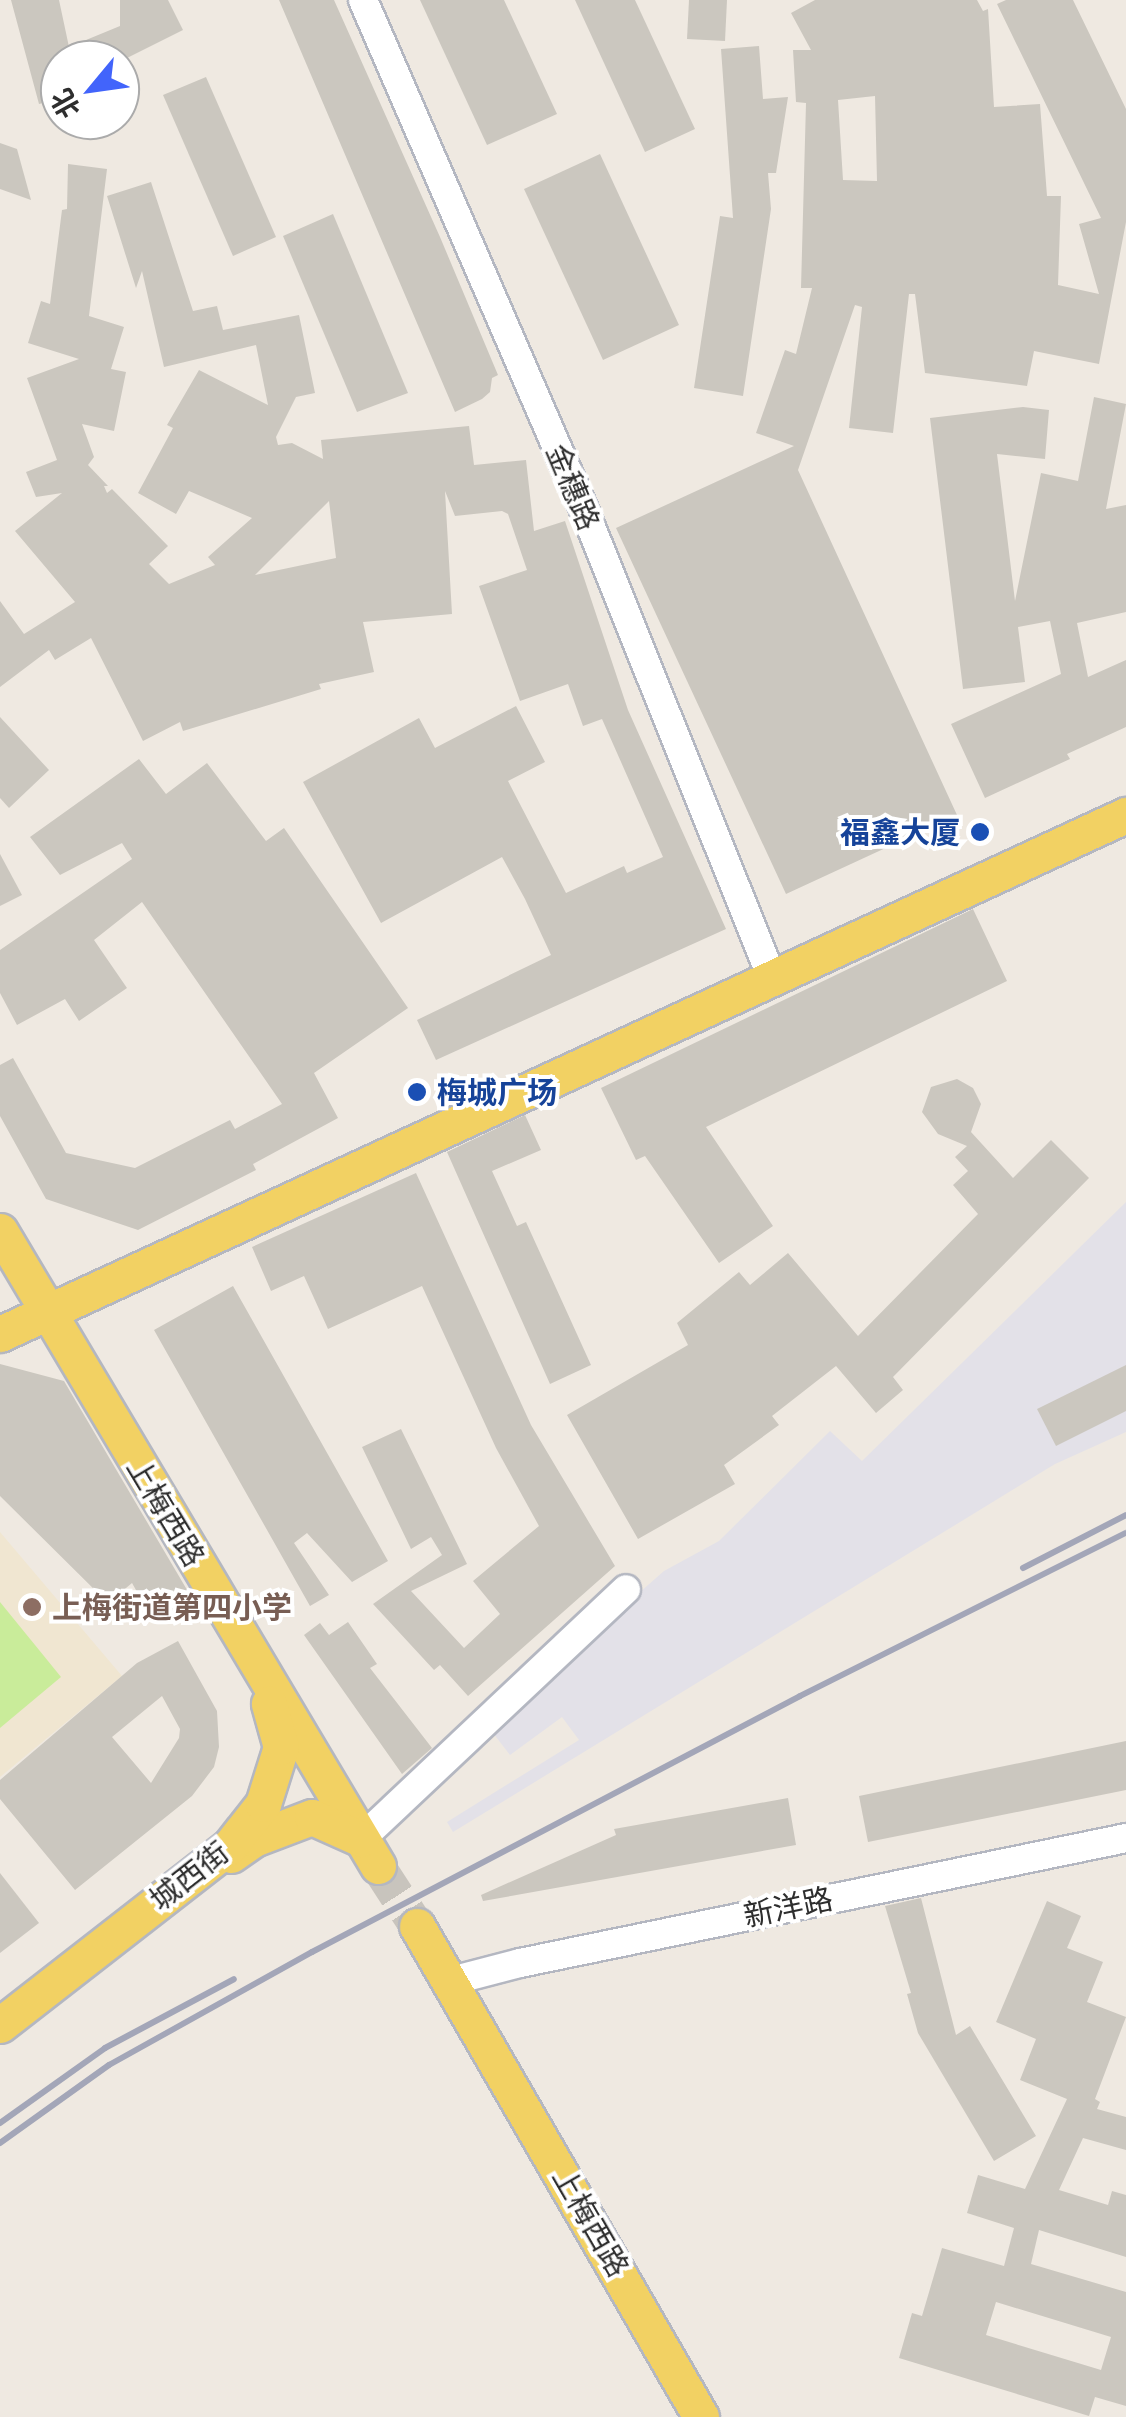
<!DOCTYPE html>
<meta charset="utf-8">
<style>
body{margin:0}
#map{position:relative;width:1126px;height:2417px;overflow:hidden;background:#efe9e1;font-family:"Asap Condensed","Noto Sans SC",sans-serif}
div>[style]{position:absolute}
.industrial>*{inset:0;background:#e3e1e8}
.education>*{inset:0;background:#f0e6d1}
.pitch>*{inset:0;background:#c9ec9a}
.building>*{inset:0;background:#cbc7bf}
.major-tunnel>*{height:35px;margin-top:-17.5px;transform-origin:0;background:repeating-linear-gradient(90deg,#c8c4bd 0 35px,transparent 0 53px)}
.roads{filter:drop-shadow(2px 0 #b4b7c1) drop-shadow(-2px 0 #b4b7c1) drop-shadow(0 2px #b4b7c1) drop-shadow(0 -2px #b4b7c1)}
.minor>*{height:28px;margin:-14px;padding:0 14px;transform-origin:14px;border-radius:14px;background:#fff}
.major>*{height:35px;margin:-17.5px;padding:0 17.5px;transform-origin:17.5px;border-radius:17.5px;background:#f2d163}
.rail>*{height:6px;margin:-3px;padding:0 3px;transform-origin:3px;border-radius:3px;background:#a3a6b8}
.dots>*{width:28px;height:28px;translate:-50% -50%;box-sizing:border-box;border:5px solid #fff;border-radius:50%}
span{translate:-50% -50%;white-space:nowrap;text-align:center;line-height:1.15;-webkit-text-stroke:8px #fff;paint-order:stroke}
.street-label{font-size:30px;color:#2e2e2e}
.transit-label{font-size:30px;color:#164399;font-weight:700}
.right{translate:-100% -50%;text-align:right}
.left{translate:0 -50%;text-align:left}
.education-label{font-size:30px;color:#785e54;font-weight:700}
.north{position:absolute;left:40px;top:40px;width:100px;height:100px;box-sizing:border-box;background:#fff;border:2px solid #ababab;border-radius:50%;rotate:241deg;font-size:28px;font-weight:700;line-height:40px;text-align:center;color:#2e2e2e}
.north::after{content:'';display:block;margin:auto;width:35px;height:45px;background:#4264fb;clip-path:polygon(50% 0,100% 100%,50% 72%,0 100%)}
</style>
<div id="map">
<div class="industrial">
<div style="clip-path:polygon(1126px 1202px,1126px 1432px,1055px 1464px,453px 1832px,447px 1822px,579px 1740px,562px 1717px,510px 1755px,493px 1733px,574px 1650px,664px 1571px,719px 1541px,830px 1431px,862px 1461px)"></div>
</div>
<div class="education">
<div style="clip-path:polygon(0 1532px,122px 1676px,0 1777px)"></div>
</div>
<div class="pitch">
<div style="clip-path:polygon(0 1602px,61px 1677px,0 1728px)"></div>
</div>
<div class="building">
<div style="clip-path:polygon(11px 0,59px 0,69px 47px,120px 26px,120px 0,168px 0,183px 30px,123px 60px,60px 60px,60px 99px,39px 104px)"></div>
<div style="clip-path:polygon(279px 0,334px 0,440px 237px,498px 375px,492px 378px,490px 392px,482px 399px,455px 412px)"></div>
<div style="clip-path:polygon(420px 0,504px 0,557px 114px,487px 145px)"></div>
<div style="clip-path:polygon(575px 0,635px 0,695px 129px,645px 152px)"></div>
<div style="clip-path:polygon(689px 0,727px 0,725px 41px,687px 39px)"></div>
<div style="clip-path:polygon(evenodd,815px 0,977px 0,983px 11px,988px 9px,994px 107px,1040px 104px,1047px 196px,1061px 196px,1058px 285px,1099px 294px,1079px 224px,1101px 218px,997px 4px,1006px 0,1073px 0,1126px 109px,1126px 222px,1099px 364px,1034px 351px,1027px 386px,925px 373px,915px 294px,909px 294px,893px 433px,849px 428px,862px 307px,855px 305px,798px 470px,957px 815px,786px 894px,616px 528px,794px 446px,756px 433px,785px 350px,796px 354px,812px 288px,801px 288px,806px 103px,796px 102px,793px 50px,811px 50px,791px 13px,815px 0,875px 96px,877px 181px,843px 180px,838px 100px,875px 96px)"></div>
<div style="clip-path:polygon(759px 46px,763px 99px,788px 97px,776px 173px,768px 173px,771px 209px,743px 396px,694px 388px,720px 216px,733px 218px,721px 49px)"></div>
<div style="clip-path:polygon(206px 77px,276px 237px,233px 256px,163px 95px)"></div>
<div style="clip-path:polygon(0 143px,17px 149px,31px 200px,0 189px)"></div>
<div style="clip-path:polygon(600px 154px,679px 325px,603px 360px,524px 189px)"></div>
<div style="clip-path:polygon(evenodd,68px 164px,107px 169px,89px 316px,124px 327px,111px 369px,126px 372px,114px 431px,82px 424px,94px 457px,88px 465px,108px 486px,104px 486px,107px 493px,112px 489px,168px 546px,149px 564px,169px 584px,215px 565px,208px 557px,252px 518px,189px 491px,176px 514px,138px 493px,173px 428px,167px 425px,199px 370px,268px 405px,256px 345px,164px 367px,142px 271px,136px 288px,107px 196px,151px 182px,193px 311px,217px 306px,223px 330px,299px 315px,315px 393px,296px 397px,276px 437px,278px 445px,292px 443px,323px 459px,321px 440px,469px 426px,474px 465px,526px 460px,534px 531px,565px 521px,628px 710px,726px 929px,436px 1060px,417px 1020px,551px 955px,525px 899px,502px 857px,381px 923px,303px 782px,419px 718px,435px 748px,516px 706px,545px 762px,508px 781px,566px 893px,624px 866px,627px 873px,663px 857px,602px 719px,583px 726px,568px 684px,520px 701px,479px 586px,527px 570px,508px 514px,502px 511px,455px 516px,445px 491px,452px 614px,363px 622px,374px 672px,319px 684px,321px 689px,183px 731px,180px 722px,143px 741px,91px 638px,55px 660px,49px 650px,0 687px,0 601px,24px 634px,75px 602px,15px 531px,62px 493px,36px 497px,26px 472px,57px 460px,27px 378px,79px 359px,28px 343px,41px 301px,50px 304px,62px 210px,67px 209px,68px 164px,329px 501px,336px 558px,255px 575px,329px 501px)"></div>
<div style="clip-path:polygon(333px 214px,408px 393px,357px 412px,283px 236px)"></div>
<div style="clip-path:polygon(1094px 397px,1126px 404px,1106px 509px,1126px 505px,1126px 612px,1077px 623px,1088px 677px,1126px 660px,1126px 727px,1067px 754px,1070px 759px,985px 798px,951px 724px,1061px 674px,1050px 621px,1018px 627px,1025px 682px,963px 689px,930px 418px,1023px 407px,1049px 410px,1045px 459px,997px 454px,1015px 601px,1041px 473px,1078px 481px)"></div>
<div style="clip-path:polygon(0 717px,49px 770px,9px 808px,0 798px)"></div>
<div style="clip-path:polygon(139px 759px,166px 794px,207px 763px,266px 841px,284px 828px,408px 1008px,314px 1073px,338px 1118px,253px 1164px,256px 1170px,138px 1230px,46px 1199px,0 1116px,0 1065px,13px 1058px,66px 1153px,135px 1168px,230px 1120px,235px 1129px,282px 1104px,142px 902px,94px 940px,127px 988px,79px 1021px,65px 999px,17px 1025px,0 993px,0 950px,132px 859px,122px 843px,60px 875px,30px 837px)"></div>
<div style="clip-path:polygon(0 854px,22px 895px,0 906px)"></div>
<div style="clip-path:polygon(973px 909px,1007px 981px,706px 1127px,773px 1226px,719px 1263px,645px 1156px,636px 1160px,601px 1088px)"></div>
<div style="clip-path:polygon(957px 1079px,973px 1088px,981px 1104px,971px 1132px,1013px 1178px,1051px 1140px,1089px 1178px,893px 1377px,903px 1390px,876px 1413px,836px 1366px,772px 1416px,779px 1425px,724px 1465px,735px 1484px,638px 1539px,567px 1415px,688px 1345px,677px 1323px,739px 1272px,750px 1285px,788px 1253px,858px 1336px,978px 1214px,953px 1185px,968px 1171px,955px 1157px,967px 1146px,938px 1134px,922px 1112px,931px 1087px)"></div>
<div style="clip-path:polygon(525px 1115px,541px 1150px,492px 1171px,517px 1226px,526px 1222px,591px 1365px,550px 1384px,447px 1152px)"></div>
<div style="clip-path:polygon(416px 1173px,531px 1425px,615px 1566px,468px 1696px,440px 1665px,434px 1670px,373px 1604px,442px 1555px,431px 1537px,411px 1549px,362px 1447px,401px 1429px,467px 1564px,411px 1591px,464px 1648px,500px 1614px,473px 1581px,539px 1526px,496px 1448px,422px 1286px,328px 1329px,304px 1276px,271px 1291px,252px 1247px)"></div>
<div style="clip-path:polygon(233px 1286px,388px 1561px,352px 1582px,307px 1533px,294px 1543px,329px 1595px,310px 1606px,154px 1330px)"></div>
<div style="clip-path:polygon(0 1364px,64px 1381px,193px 1600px,154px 1622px,132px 1583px,108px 1603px,0 1496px)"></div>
<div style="clip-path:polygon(1126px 1365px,1126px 1411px,1056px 1446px,1037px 1409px)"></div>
<div style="clip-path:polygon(348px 1622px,377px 1664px,370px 1668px,432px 1748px,402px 1774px,304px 1635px,320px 1623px,329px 1635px)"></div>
<div style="clip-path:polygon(evenodd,178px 1641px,217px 1711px,219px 1747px,214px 1767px,192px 1796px,75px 1890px,0 1799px,0 1780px,137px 1663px,178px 1641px,162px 1696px,180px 1729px,179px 1738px,151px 1783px,112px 1737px,162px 1696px)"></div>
<div style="clip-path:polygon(1126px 1741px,1126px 1790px,868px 1842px,859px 1796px)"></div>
<div style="clip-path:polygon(788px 1798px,796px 1845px,483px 1901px,481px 1895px,616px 1835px,614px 1829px)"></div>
<div style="clip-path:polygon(0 1873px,39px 1923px,0 1953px)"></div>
<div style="clip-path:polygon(921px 1898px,956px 2035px,970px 2026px,1036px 2136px,994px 2161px,918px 2033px,907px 1994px,911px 1993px,885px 1906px)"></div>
<div style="clip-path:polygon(evenodd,1047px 1901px,1081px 1916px,1067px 1948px,1103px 1962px,1087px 2002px,1126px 2017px,1095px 2099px,1100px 2102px,1097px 2109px,1126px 2117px,1126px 2150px,1083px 2138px,1059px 2190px,1108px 2205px,1112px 2191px,1126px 2195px,1126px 2257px,1039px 2230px,1031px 2264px,1126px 2292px,1126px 2406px,1095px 2397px,1089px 2416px,899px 2358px,912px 2313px,922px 2316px,942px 2248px,1004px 2266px,1014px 2228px,967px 2213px,978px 2175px,1025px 2189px,1067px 2099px,1020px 2080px,1036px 2039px,996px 2022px,1047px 1901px,996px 2302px,1111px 2337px,1101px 2370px,986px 2335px,996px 2302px)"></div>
</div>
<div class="major-tunnel">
<div style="left:378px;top:1866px;width:72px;rotate:57deg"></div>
</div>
<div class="roads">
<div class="minor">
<div style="left:363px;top:0;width:558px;rotate:66.56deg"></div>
<div style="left:585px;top:512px;width:502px;rotate:68.14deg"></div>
<div style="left:361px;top:1839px;width:364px;rotate:-43.3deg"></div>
<div style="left:451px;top:1981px;width:71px;rotate:-14.6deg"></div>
<div style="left:520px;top:1963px;width:619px;rotate:-11.65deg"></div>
</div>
<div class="major">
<div style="left:0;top:1231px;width:739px;rotate:59.24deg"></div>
<div style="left:0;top:1334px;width:1240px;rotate:-24.75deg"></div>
<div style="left:231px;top:1855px;width:28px;rotate:-35deg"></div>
<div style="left:254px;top:1839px;width:62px;rotate:-20.8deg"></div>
<div style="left:312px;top:1817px;width:54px;rotate:24.2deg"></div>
<div style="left:417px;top:1926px;width:567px;rotate:59.95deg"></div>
<div style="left:0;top:2025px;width:290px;rotate:-37.9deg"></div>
<div style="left:229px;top:1847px;width:55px;rotate:-51.7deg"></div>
<div style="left:263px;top:1804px;width:60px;rotate:-72.5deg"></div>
<div style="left:281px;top:1747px;width:45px;rotate:-105.6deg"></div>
</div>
</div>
<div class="rail">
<div style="left:1023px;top:1568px;width:116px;rotate:-27.2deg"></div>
<div style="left:0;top:2123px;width:129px;rotate:-35.5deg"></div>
<div style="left:105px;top:2048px;width:146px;rotate:-28.1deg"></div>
<div style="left:0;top:2143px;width:134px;rotate:-35.6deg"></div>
<div style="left:109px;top:2065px;width:232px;rotate:-29.1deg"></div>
<div style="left:312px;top:1952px;width:551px;rotate:-27.68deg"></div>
<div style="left:800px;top:1696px;width:364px;rotate:-26.6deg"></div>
</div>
<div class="dots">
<div style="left:980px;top:832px;background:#1a4fb4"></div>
<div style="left:417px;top:1092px;background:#1a4fb4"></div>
<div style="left:32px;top:1607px;background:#8d6e63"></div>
</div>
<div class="street-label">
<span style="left:573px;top:487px;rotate:67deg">金穗路</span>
<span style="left:166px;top:1512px;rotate:59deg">上梅西路</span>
<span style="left:189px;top:1876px;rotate:-38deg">城西街</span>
<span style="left:788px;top:1907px;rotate:-12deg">新洋路</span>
<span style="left:591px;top:2222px;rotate:60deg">上梅西路</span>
</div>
<div class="transit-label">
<span class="right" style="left:960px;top:832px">福鑫大厦</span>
<span class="left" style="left:437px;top:1092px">梅城广场</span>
</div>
<div class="education-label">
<span class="left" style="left:52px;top:1607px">上梅街道第四小学</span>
</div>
<div class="north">北</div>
</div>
